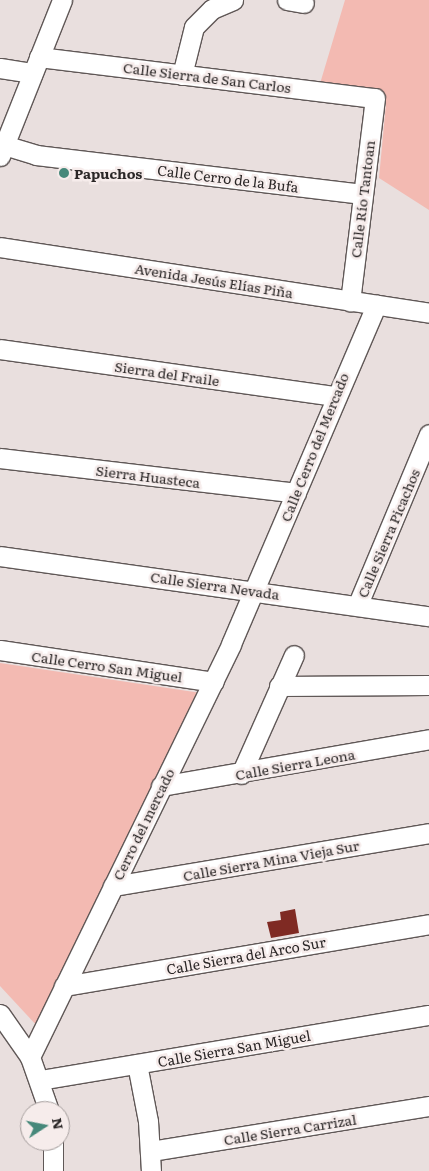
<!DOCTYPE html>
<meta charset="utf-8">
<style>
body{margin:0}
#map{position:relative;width:429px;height:1171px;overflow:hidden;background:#e9dfde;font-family:Literata,serif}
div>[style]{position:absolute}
.green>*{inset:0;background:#f3bab2}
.building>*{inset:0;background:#7f2a23}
.roads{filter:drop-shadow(1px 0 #605857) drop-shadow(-1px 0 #605857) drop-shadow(0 1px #605857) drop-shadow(0 -1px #605857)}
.minor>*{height:19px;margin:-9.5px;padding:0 9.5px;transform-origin:9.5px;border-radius:9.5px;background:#fff}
.dots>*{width:14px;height:14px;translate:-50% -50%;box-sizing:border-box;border:2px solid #f6eceb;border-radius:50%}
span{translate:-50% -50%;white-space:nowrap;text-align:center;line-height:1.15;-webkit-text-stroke:5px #f6eceb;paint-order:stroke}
.street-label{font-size:14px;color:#2a2626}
.poi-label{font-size:14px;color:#2a2626;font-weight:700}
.left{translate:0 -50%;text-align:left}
.north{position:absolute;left:20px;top:1101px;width:50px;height:50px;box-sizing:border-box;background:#f6eceb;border:1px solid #a49d9c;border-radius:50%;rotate:79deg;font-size:14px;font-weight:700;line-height:20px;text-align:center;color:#2a2626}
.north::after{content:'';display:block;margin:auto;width:18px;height:22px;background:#46887a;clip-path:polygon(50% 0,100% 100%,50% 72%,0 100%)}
</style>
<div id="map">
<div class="green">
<div style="clip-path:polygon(345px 0,429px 0,429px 210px,379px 178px,386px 104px,319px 87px)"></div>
<div style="clip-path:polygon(0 663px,201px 693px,38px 1027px,0 986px)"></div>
</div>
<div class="building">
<div style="clip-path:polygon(295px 909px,299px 933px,271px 938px,267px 922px,281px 920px,280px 912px)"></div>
</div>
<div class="roads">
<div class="minor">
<div style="left:287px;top:0;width:17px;rotate:10deg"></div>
<div style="left:39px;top:57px;width:338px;rotate:7deg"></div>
<div style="left:375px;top:98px;width:205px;rotate:97deg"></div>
<div style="left:0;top:68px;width:33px;rotate:9deg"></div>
<div style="left:182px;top:75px;width:49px;rotate:-76deg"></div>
<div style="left:194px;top:27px;width:25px;rotate:-45deg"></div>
<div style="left:212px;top:9px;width:23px;rotate:-23deg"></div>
<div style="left:4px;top:145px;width:34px;rotate:17deg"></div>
<div style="left:36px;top:155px;width:329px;rotate:6.8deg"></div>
<div style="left:0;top:156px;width:168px;rotate:-68.3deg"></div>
<div style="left:0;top:247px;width:434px;rotate:8.7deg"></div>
<div style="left:0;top:349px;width:338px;rotate:8deg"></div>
<div style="left:0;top:458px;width:298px;rotate:6.7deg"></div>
<div style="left:0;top:556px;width:433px;rotate:8deg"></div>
<div style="left:358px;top:604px;width:184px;rotate:-67.3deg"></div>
<div style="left:0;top:650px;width:216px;rotate:8.5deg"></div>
<div style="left:279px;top:686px;width:150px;rotate:-0.4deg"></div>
<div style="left:241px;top:774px;width:130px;rotate:-66deg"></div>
<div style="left:161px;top:786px;width:272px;rotate:-9.9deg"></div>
<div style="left:113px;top:886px;width:320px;rotate:-9.5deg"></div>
<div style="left:64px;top:986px;width:370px;rotate:-9.6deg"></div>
<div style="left:0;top:1014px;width:52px;rotate:55.1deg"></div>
<div style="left:30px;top:1057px;width:57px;rotate:70.6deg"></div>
<div style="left:30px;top:1057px;width:459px;rotate:-64deg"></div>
<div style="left:231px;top:644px;width:369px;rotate:-66.8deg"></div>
<div style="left:137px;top:1064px;width:58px;rotate:79.1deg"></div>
<div style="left:148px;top:1121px;width:50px;rotate:86.6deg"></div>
<div style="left:40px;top:1080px;width:394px;rotate:-9.5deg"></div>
<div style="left:151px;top:1151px;width:282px;rotate:-9.2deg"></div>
<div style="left:53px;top:1171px;width:30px;rotate:-90deg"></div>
</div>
</div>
<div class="dots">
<div style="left:64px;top:173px;background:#46887a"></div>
</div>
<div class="street-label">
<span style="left:207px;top:77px;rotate:7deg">Calle Sierra de San Carlos</span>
<span style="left:228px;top:178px;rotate:7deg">Calle Cerro de la Bufa</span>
<span style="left:362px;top:199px;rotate:-83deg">Calle Río Tantoan</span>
<span style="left:214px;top:280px;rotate:9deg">Avenida Jesús Elías Piña</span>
<span style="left:167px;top:373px;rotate:8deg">Sierra del Fraile</span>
<span style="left:314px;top:447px;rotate:-68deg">Calle Cerro del Mercado</span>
<span style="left:148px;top:476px;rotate:7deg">Sierra Huasteca</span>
<span style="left:388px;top:533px;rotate:-67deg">Calle Sierra Picachos</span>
<span style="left:215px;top:585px;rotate:8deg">Calle Sierra Nevada</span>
<span style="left:107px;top:666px;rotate:8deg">Calle Cerro San Miguel</span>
<span style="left:295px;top:764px;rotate:-10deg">Calle Sierra Leona</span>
<span style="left:143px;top:824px;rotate:-64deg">Cerro del mercado</span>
<span style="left:271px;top:860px;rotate:-10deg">Calle Sierra Mina Vieja Sur</span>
<span style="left:246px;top:955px;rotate:-10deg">Calle Sierra del Arco Sur</span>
<span style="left:234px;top:1048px;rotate:-10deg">Calle Sierra San Miguel</span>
<span style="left:290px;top:1129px;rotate:-9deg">Calle Sierra Carrizal</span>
</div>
<div class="poi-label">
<span class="left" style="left:74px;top:173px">Papuchos</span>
</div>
<div class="north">N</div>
</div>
